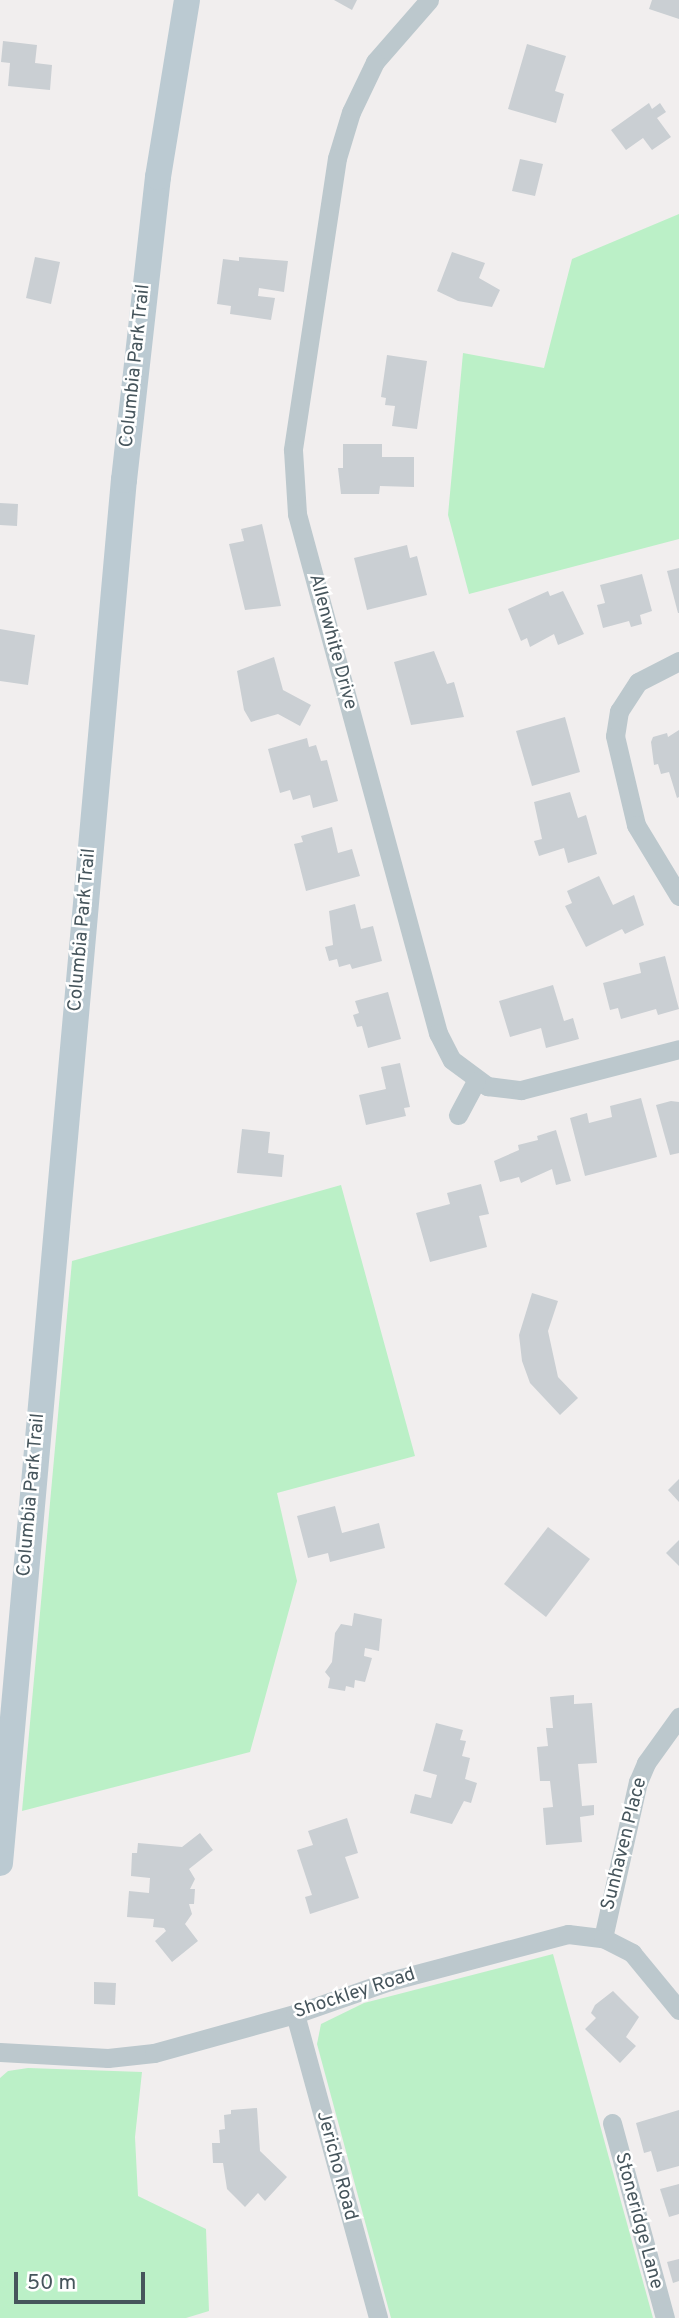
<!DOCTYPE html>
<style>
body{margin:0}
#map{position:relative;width:679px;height:2318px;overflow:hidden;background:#f1eeee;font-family:Overpass,sans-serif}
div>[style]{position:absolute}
.green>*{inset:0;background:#bbf0c7}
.building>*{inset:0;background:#cacfd3}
.street>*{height:19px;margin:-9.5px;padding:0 9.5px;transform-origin:9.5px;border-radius:9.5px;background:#bcc8cd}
.secondary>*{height:26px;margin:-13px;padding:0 13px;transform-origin:13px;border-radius:13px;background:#bbcad2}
span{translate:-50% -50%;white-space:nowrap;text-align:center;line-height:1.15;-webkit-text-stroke:5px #fff;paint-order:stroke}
.street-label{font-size:19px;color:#46555c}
.scale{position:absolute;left:14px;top:2272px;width:131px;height:32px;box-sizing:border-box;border:4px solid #46555c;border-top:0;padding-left:9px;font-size:21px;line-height:24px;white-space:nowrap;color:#46555c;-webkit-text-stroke:5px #fff;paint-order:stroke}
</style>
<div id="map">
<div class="green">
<div style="clip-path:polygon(679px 214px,679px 539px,469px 594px,448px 515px,463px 353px,544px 368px,572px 259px)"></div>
<div style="clip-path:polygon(341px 1185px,415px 1456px,277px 1493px,297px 1581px,250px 1752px,22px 1811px,72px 1261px)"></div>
<div style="clip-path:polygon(553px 1954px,653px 2318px,391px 2318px,317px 2044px,321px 2024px,364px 2003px)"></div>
<div style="clip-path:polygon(28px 2068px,142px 2072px,135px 2137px,138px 2196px,206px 2229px,209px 2311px,186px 2318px,0 2318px,0 2078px,8px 2071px)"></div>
</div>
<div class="building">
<div style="clip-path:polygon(334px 0,357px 0,352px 10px)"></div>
<div style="clip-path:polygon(652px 0,679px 0,679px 19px,649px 9px)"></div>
<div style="clip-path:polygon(3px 41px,37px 45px,35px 63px,52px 65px,50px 90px,8px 86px,10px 63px,1px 62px)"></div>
<div style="clip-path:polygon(527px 44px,566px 56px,555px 91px,564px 94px,556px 123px,508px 109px)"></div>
<div style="clip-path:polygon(649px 103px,652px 109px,660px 103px,666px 112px,657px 118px,671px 137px,652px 150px,643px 138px,626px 150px,611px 130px)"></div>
<div style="clip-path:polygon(520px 159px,543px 164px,535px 196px,512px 191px)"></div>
<div style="clip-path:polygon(452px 252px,485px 263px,479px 278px,500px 290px,492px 307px,458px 301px,437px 291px)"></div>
<div style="clip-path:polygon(35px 257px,60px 262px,51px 304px,26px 298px)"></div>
<div style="clip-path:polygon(239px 257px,288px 261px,284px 292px,259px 288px,258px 296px,275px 298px,271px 320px,230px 314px,231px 306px,217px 304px,223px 259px,239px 261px)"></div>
<div style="clip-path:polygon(387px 355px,427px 361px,417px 429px,392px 426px,395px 406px,385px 405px,386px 398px,381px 397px)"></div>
<div style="clip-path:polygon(343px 444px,382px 444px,382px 457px,414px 457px,414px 487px,380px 486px,379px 494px,341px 494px,338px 468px,343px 468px)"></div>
<div style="clip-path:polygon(0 503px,18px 504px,17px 526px,0 525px)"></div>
<div style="clip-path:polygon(262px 524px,281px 606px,245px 610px,229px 544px,244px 541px,241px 529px)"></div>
<div style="clip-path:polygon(407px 545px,410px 558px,417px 556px,427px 595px,367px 610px,354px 558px)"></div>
<div style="clip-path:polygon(679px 568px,679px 613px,678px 613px,667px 571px)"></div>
<div style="clip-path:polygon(642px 574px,652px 611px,640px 615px,642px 624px,631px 627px,629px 621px,603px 628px,597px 605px,605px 603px,600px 585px)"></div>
<div style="clip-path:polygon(548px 591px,550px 596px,563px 591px,584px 634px,558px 645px,554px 634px,530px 647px,527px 638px,521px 641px,508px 609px)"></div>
<div style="clip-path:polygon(0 629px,35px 635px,28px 685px,0 681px)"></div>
<div style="clip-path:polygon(434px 651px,447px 684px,454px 682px,464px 717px,411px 725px,394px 662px)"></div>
<div style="clip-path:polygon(274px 657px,283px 690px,311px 705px,300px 726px,278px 714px,251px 722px,244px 710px,237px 671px)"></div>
<div style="clip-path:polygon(565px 717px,580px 772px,532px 786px,516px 731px)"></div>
<div style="clip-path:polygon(679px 730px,679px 797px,677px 798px,669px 772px,661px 774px,658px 764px,654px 765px,651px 742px,653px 737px,667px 733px,668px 737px)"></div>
<div style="clip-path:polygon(307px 738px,309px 747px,316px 745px,321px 761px,327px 760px,338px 801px,313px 808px,310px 795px,293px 800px,290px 790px,280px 793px,268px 749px)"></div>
<div style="clip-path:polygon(570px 792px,578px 818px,586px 815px,597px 854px,568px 863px,564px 848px,539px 856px,534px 841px,542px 839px,534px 802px)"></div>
<div style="clip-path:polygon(332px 827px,338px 853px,352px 849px,360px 876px,306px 891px,294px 844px,303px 842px,301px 836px)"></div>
<div style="clip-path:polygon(599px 876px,613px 905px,634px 895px,644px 925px,625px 934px,622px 929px,586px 947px,565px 906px,572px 903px,567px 891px)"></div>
<div style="clip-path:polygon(355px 904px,361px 929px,373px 926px,382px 961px,352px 969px,350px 964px,339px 967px,337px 959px,329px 961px,325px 947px,333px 945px,329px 911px)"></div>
<div style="clip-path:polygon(665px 956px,679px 1009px,658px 1015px,656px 1009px,621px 1019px,618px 1008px,610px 1010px,603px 983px,641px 973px,639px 963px)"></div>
<div style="clip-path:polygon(553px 985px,564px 1021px,573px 1018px,579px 1039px,546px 1048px,541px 1028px,510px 1037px,499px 1001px)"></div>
<div style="clip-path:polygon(388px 992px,401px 1039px,368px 1048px,362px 1026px,357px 1027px,353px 1015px,359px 1013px,355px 1001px)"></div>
<div style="clip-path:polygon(400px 1063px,410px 1107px,404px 1108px,406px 1116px,366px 1125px,359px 1095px,386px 1089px,381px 1067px)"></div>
<div style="clip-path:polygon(641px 1098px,657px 1157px,585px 1176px,570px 1118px,587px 1113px,589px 1123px,612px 1117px,610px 1106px)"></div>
<div style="clip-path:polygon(671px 1101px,679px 1102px,679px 1153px,670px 1155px,656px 1105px)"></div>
<div style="clip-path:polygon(242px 1129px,270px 1132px,268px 1153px,284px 1155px,282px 1177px,237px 1173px)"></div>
<div style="clip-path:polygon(556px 1130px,571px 1181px,556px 1185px,552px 1169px,521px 1183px,519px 1177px,500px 1182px,494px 1161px,519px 1150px,518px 1145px,538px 1140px,537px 1136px)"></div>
<div style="clip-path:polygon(481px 1184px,489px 1214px,479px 1216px,487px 1247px,430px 1262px,416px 1213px,450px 1204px,447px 1193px)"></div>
<div style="clip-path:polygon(532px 1293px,558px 1301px,548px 1331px,558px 1377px,578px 1398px,560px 1415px,530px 1383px,522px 1361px,519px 1335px)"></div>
<div style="clip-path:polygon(679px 1479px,679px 1502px,668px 1490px)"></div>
<div style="clip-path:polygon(335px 1506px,342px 1533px,379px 1523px,385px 1548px,330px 1562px,328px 1553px,308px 1558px,297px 1516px)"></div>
<div style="clip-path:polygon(548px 1527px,590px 1559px,546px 1617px,504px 1584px)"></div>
<div style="clip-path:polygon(679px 1540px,679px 1566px,666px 1553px)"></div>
<div style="clip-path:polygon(354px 1613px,382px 1619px,379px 1651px,365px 1648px,364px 1656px,372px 1658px,365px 1682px,355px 1680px,354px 1688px,346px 1686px,345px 1691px,328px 1688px,330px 1678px,325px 1672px,332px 1662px,335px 1633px,341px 1624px,352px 1626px)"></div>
<div style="clip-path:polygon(574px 1695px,574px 1704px,592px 1703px,597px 1763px,578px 1764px,582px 1806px,594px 1805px,594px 1815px,580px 1817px,582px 1842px,546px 1845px,543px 1808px,553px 1807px,550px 1781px,540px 1781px,537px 1747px,548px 1746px,546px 1728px,553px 1728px,550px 1697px)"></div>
<div style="clip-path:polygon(436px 1723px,463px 1730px,460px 1740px,466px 1741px,462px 1756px,470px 1758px,465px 1779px,477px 1783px,471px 1803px,464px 1801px,452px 1824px,410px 1813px,415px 1794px,431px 1798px,437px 1775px,423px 1771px)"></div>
<div style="clip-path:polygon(347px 1818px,358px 1853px,345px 1857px,359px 1898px,310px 1914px,305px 1897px,312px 1895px,297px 1850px,313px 1845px,308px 1831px)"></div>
<div style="clip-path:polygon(200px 1833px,213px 1850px,189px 1869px,195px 1879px,190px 1889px,195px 1889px,194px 1904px,189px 1904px,192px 1914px,185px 1924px,198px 1941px,172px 1962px,155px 1941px,166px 1931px,164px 1928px,153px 1927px,154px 1919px,127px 1917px,129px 1891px,149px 1893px,150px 1878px,131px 1876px,132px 1853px,137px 1853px,138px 1843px,182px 1847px)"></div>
<div style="clip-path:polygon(94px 1982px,116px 1983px,115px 2005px,94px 2004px)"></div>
<div style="clip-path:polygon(613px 1991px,639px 2017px,626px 2037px,636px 2046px,620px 2063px,585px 2029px,596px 2018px,591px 2013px,595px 2005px)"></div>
<div style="clip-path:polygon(257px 2108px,260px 2151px,287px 2177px,265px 2201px,258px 2193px,245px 2207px,227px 2189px,223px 2163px,213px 2163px,212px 2143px,220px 2143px,219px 2130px,225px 2129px,224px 2115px,231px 2114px,231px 2110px)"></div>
<div style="clip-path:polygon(679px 2110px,679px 2166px,657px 2172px,651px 2151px,644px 2153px,636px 2123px)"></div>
<div style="clip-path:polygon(679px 2184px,679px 2214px,669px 2217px,660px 2189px)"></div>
<div style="clip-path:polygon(679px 2259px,679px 2281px,673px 2283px,667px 2262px)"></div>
</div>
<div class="street">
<div style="left:429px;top:0;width:82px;rotate:131.1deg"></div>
<div style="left:375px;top:62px;width:55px;rotate:115.6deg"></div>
<div style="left:351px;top:112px;width:48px;rotate:106.9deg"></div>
<div style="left:337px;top:158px;width:295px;rotate:98.6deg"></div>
<div style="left:293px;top:450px;width:64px;rotate:86.4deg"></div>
<div style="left:297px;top:514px;width:538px;rotate:74.8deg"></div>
<div style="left:438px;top:1033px;width:30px;rotate:63deg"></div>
<div style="left:452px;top:1060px;width:44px;rotate:36.6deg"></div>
<div style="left:487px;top:1086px;width:34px;rotate:7deg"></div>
<div style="left:521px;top:1090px;width:163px;rotate:-14.5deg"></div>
<div style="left:679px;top:661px;width:46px;rotate:152.9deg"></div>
<div style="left:638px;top:682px;width:35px;rotate:123deg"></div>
<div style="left:619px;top:711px;width:25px;rotate:99deg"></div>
<div style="left:615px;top:736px;width:91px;rotate:76.7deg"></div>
<div style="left:636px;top:825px;width:83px;rotate:58.8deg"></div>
<div style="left:458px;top:1115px;width:38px;rotate:-62deg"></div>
<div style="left:603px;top:1938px;width:160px;rotate:-77.4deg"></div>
<div style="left:638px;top:1782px;width:21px;rotate:-67deg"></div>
<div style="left:646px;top:1763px;width:57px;rotate:-54.3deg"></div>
<div style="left:295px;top:2014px;width:315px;rotate:74.7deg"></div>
<div style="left:0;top:2052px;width:108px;rotate:3.2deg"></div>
<div style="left:108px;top:2058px;width:46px;rotate:-6.2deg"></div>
<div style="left:154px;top:2053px;width:146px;rotate:-15.5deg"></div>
<div style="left:295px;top:2014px;width:101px;rotate:-19.2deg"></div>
<div style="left:390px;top:1981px;width:184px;rotate:-14.8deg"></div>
<div style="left:568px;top:1934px;width:35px;rotate:7deg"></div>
<div style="left:603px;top:1938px;width:33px;rotate:27deg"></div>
<div style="left:632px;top:1953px;width:74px;rotate:50.5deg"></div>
<div style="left:612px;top:2123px;width:202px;rotate:74.8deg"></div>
</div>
<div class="secondary">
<div style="left:0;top:1863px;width:1389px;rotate:-84.88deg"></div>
<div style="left:124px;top:480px;width:305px;rotate:-83.6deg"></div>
<div style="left:158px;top:177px;width:179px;rotate:-80.7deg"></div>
</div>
<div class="street-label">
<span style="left:136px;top:366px;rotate:-84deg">Columbia Park Trail</span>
<span style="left:332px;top:642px;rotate:75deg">Allenwhite Drive</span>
<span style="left:83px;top:930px;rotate:-85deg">Columbia Park Trail</span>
<span style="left:32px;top:1495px;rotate:-85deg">Columbia Park Trail</span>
<span style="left:625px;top:1844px;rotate:-76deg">Sunhaven Place</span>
<span style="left:355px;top:1994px;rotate:-18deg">Shockley Road</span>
<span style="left:336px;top:2166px;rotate:75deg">Jericho Road</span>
<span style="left:638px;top:2221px;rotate:75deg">Stoneridge Lane</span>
</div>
<div class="scale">50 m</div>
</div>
